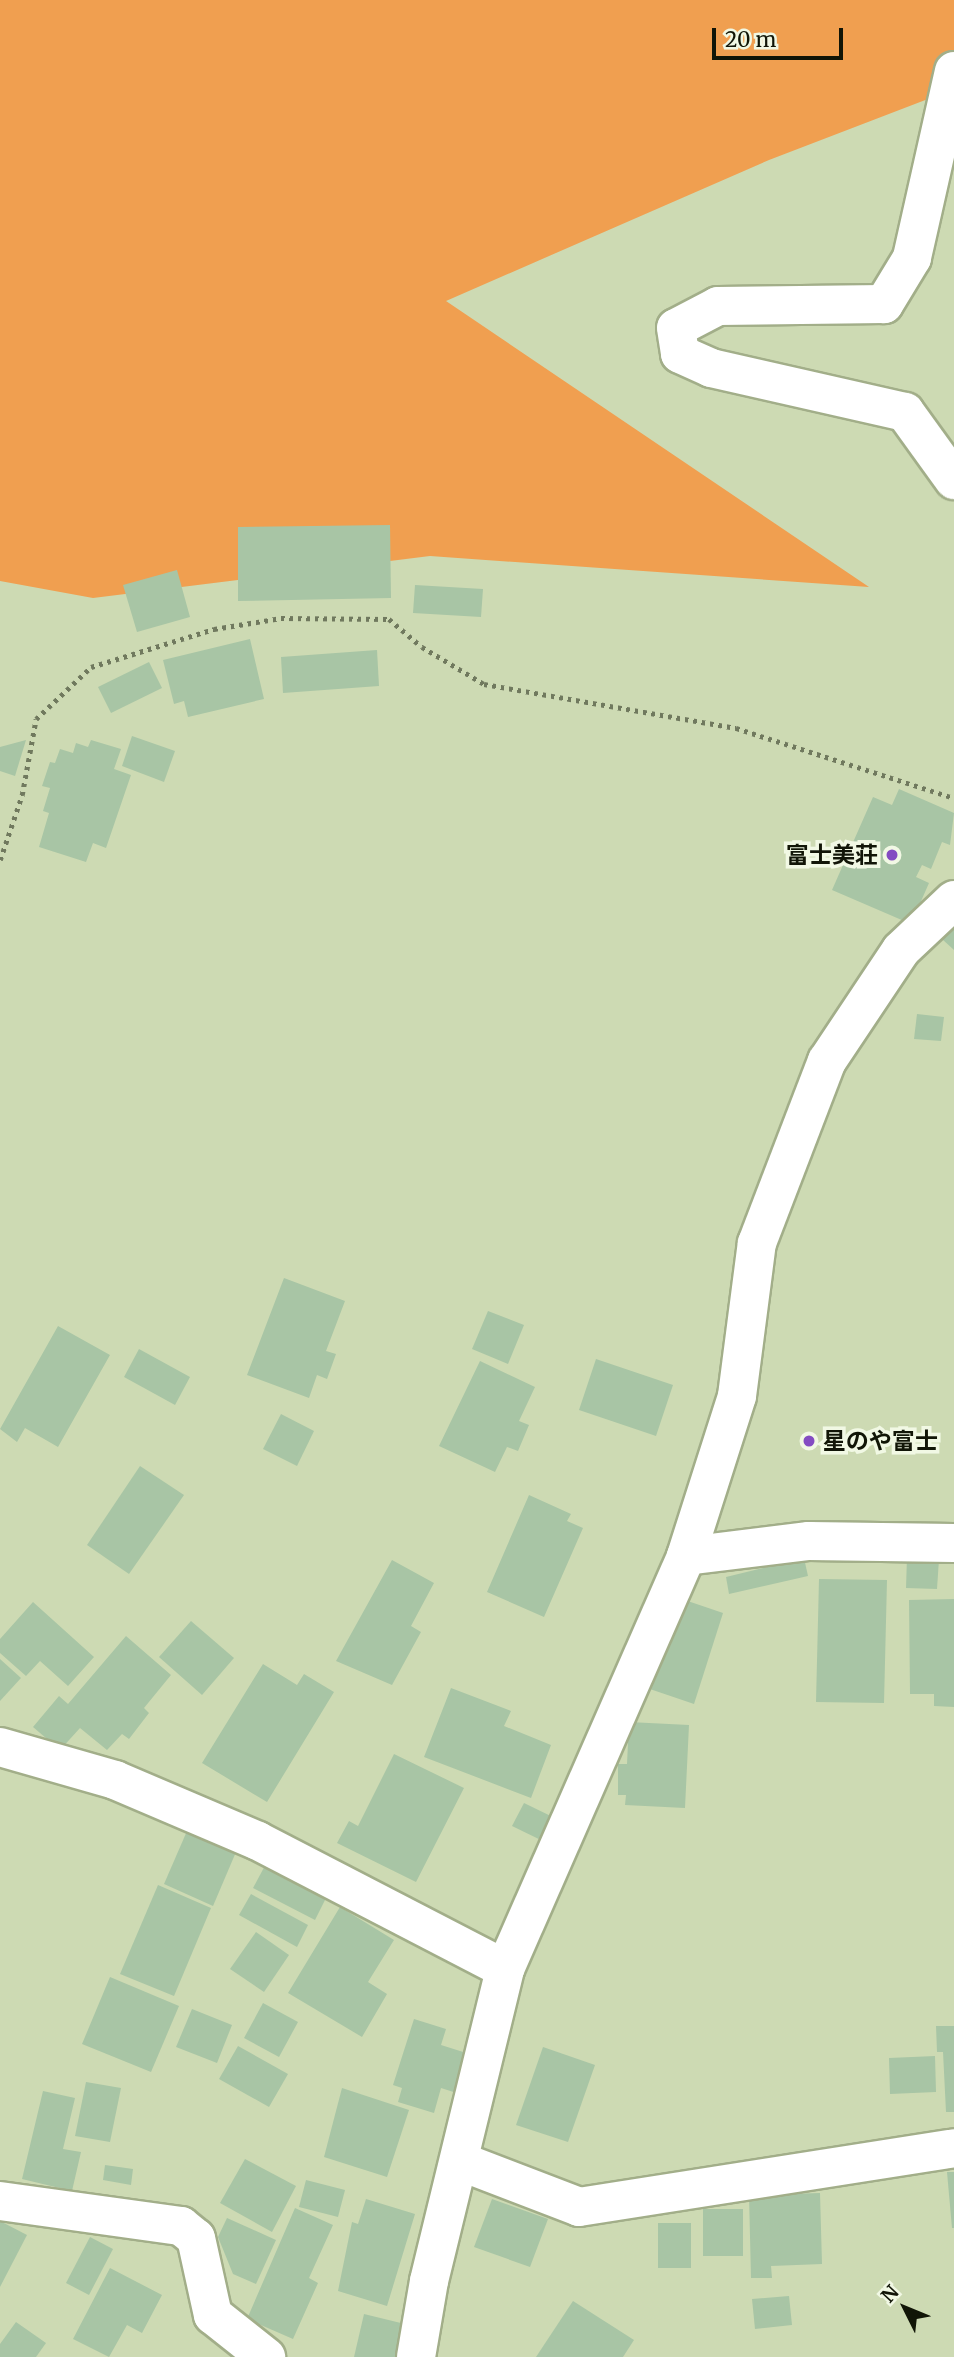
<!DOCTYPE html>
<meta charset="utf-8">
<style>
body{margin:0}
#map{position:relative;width:954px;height:2357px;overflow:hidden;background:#cddab3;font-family:Merriweather,"Noto Sans JP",serif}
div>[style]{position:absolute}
.green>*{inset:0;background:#f09f50}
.building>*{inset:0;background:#a8c5a5}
.path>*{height:4.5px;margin-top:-2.25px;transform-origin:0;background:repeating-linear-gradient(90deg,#70795e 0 3.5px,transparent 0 8.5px)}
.roads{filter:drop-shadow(2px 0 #a2ae89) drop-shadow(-2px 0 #a2ae89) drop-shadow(0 2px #a2ae89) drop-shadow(0 -2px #a2ae89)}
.minor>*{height:38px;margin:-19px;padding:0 19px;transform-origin:19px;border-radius:19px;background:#fff}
.dots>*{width:19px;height:19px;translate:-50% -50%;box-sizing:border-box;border:4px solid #f1f8e4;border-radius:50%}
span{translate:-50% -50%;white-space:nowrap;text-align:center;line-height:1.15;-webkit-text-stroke:7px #f1f8e4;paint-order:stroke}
.poi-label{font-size:23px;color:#111507;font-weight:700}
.right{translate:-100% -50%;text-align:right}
.left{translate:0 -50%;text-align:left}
.north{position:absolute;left:870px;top:2273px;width:70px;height:70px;-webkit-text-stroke:5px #f1f8e4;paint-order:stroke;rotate:313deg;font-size:19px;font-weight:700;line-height:28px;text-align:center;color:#111507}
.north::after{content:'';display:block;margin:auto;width:24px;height:32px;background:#111507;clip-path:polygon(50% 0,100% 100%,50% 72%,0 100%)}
.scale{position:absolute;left:712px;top:28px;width:131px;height:32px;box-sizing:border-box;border:4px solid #111507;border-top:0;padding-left:9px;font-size:21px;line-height:24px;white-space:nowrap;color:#111507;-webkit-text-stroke:5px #f1f8e4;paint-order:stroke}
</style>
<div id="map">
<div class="green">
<div style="clip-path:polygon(0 0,954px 0,954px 89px,769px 160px,446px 301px,869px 587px,430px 556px,93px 598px,0 581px)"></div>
</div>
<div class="building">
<div style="clip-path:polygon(390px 525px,391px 598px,238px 601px,238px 527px)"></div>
<div style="clip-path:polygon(177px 570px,190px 617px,137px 632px,123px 585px)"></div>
<div style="clip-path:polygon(415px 585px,483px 589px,481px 617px,413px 613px)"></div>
<div style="clip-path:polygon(250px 639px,264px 699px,188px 717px,184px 701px,174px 704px,163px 660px)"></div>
<div style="clip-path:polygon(377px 650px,379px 686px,283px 693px,281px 657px)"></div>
<div style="clip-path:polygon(149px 662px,162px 688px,111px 713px,98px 687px)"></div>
<div style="clip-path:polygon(132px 736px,175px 751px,164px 782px,122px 766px)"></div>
<div style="clip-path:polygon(26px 740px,15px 776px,0 771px,0 747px)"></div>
<div style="clip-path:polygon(91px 740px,121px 749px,114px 769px,131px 775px,106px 848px,93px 843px,86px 862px,39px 847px,49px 813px,43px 811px,50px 788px,42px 786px,50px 762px,55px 763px,60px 749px,73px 753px,76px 743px,88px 747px)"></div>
<div style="clip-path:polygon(899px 789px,954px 813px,950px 845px,942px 842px,931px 869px,922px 865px,916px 877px,929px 883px,911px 924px,832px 890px,873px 797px,892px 805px)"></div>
<div style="clip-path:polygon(954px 926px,954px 950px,942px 939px)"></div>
<div style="clip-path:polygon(917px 1014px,944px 1017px,941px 1041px,914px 1039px)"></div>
<div style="clip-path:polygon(284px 1278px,345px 1301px,326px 1351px,336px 1354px,327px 1379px,317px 1375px,309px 1398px,247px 1375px)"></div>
<div style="clip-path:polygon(488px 1311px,524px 1325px,508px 1364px,472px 1349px)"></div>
<div style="clip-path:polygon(58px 1326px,110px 1355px,58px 1447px,25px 1428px,17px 1442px,0 1429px)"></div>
<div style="clip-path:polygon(139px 1349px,190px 1377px,175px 1405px,124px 1377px)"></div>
<div style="clip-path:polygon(596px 1359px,673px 1385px,656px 1436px,579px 1410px)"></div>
<div style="clip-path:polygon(480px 1361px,535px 1387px,519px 1421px,529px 1425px,518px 1451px,507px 1447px,495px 1472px,439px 1446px)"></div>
<div style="clip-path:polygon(281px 1414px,314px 1431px,297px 1466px,263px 1449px)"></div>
<div style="clip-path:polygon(140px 1466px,184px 1495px,129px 1574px,87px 1545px)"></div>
<div style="clip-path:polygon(529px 1495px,571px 1514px,567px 1521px,583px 1528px,544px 1617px,487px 1592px)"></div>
<div style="clip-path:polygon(907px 1557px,939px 1559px,937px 1589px,906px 1588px)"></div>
<div style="clip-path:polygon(804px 1558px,808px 1576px,729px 1594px,726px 1577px)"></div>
<div style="clip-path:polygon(392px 1560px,434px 1583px,411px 1626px,421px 1632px,392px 1685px,336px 1661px)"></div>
<div style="clip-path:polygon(819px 1579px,887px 1580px,884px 1703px,816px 1702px)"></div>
<div style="clip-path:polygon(673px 1596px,723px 1613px,694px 1704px,644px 1687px)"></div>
<div style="clip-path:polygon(954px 1599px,954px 1707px,934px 1706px,934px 1694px,910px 1694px,909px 1600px)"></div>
<div style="clip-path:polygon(33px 1602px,94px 1657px,68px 1686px,40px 1661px,26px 1676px,0 1653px,0 1639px)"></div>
<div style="clip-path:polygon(191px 1621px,234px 1658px,202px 1695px,159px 1657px)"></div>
<div style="clip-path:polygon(126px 1636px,171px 1675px,144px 1708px,149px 1713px,129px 1739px,122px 1734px,107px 1750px,80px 1728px,60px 1750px,33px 1727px,59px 1696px,68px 1704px)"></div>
<div style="clip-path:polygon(0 1659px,21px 1678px,0 1701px)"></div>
<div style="clip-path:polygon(263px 1664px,297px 1685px,304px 1674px,334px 1692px,267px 1802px,202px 1763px)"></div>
<div style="clip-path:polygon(451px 1688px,511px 1711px,504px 1726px,551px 1745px,531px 1798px,424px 1757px)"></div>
<div style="clip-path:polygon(629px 1722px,689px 1725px,685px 1808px,625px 1805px,626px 1795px,618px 1795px,618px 1764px,627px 1764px)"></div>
<div style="clip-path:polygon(394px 1754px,464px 1788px,416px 1882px,337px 1843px,349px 1821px,358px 1826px)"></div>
<div style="clip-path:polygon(524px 1803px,561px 1821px,549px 1844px,512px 1826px)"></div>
<div style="clip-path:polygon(187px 1831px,236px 1852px,213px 1906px,164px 1884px)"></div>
<div style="clip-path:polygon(268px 1860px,329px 1892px,315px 1920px,253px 1888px)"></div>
<div style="clip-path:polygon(158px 1885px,211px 1908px,174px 1996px,120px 1974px)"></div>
<div style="clip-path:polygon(251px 1894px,308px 1925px,297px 1947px,239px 1915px)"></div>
<div style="clip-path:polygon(340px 1907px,394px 1940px,368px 1982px,387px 1994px,362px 2037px,288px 1993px)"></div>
<div style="clip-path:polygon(256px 1932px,289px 1955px,264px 1992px,230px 1969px)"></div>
<div style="clip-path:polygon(110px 1977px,179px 2006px,151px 2072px,82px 2044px)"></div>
<div style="clip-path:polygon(263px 2003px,298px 2022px,279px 2057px,244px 2038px)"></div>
<div style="clip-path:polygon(192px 2009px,232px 2025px,217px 2063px,176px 2047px)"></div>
<div style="clip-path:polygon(414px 2019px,446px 2029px,441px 2045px,479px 2057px,466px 2096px,441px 2088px,434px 2113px,398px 2102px,402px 2088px,393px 2085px)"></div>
<div style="clip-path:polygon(936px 2026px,954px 2026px,954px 2112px,946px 2112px,943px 2052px,937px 2052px)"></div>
<div style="clip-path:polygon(238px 2046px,288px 2074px,269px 2107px,219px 2079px)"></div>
<div style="clip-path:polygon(543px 2047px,595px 2065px,568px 2142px,516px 2125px)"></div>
<div style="clip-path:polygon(935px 2056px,936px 2092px,890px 2094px,889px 2058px)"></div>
<div style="clip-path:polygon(86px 2082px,121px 2088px,110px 2142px,75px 2136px)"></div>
<div style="clip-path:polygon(342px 2088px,409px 2110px,387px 2177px,324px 2157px)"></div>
<div style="clip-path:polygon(43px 2091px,75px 2098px,63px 2149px,81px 2152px,72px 2191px,22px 2179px)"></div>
<div style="clip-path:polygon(245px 2159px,296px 2186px,272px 2232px,220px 2203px)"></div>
<div style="clip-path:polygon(105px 2165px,133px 2169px,131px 2185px,103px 2180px)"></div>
<div style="clip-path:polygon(947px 2172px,954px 2172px,954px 2228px,952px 2228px)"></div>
<div style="clip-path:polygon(306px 2180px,345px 2190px,338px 2217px,299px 2207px)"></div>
<div style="clip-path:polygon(820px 2193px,822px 2264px,771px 2266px,772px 2278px,751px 2278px,749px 2195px)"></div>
<div style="clip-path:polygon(366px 2199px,415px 2214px,387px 2306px,338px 2291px,352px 2222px,358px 2224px)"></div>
<div style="clip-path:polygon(492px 2199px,548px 2219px,530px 2267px,474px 2247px)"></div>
<div style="clip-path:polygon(295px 2208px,333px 2225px,309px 2278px,318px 2283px,293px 2339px,247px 2319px)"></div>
<div style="clip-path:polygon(703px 2209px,743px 2209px,743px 2256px,703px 2256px)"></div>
<div style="clip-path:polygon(227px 2218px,276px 2240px,256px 2284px,233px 2274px,218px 2237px)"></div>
<div style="clip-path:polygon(0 2221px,27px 2235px,0 2287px)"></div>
<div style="clip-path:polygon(658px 2223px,691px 2223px,691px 2268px,658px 2268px)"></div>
<div style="clip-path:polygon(90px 2237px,113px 2249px,89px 2295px,66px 2283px)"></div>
<div style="clip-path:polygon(110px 2268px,162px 2295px,142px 2333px,127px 2325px,109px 2357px,73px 2339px)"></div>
<div style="clip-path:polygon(789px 2296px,792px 2325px,755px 2329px,752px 2299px)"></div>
<div style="clip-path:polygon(573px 2301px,634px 2340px,623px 2357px,536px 2357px)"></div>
<div style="clip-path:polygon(364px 2314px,409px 2325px,401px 2357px,354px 2357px)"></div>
<div style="clip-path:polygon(16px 2322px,46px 2343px,36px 2357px,0 2357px,0 2344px)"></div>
</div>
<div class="path">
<div style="left:0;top:860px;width:69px;rotate:-71.3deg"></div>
<div style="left:22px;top:795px;width:77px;rotate:-79.6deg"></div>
<div style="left:36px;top:719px;width:76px;rotate:-43.4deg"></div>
<div style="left:91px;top:667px;width:129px;rotate:-17.2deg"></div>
<div style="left:214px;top:629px;width:68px;rotate:-9.3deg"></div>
<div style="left:281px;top:618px;width:108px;rotate:0.5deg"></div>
<div style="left:389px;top:619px;width:43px;rotate:40.3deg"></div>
<div style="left:422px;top:647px;width:72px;rotate:30.8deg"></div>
<div style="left:484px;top:684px;width:256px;rotate:9.9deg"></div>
<div style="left:736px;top:728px;width:229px;rotate:17.8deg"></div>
</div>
<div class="roads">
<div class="minor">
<div style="left:954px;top:71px;width:192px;rotate:102.7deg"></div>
<div style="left:912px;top:258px;width:54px;rotate:121.3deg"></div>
<div style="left:884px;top:304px;width:166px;rotate:179.3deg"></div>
<div style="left:718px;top:306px;width:47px;rotate:152.4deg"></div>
<div style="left:676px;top:328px;width:26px;rotate:81deg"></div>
<div style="left:680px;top:354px;width:34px;rotate:24deg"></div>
<div style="left:711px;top:368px;width:199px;rotate:12.8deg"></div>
<div style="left:905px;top:412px;width:84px;rotate:54.2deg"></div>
<div style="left:686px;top:1556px;width:124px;rotate:-7deg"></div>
<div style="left:809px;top:1541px;width:145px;rotate:0.8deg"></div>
<div style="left:0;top:1747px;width:120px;rotate:16deg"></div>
<div style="left:115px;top:1780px;width:155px;rotate:23.1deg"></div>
<div style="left:258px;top:1841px;width:278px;rotate:27.4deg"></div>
<div style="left:462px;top:2162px;width:125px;rotate:21deg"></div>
<div style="left:579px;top:2207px;width:380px;rotate:-8.9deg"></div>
<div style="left:0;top:2201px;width:183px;rotate:7.9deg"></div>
<div style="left:181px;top:2226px;width:19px;rotate:39deg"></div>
<div style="left:196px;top:2238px;width:79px;rotate:77.6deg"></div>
<div style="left:213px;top:2315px;width:68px;rotate:38.4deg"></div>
<div style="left:416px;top:2357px;width:77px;rotate:-80.3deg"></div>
<div style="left:429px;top:2281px;width:321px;rotate:-76.3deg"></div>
<div style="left:505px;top:1969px;width:451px;rotate:-66.3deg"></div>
<div style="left:686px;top:1556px;width:168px;rotate:-72.3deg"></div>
<div style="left:737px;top:1396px;width:154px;rotate:-82.6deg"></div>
<div style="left:757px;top:1243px;width:195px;rotate:-69deg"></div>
<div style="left:827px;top:1061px;width:133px;rotate:-56.3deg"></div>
<div style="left:901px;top:950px;width:73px;rotate:-43.3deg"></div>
</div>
</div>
<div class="dots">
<div style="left:892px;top:855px;background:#844cc2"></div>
<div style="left:809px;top:1441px;background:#844cc2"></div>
</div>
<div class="poi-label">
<span class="right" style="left:878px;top:855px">富士美荘</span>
<span class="left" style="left:823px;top:1441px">星のや富士</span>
</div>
<div class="north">N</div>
<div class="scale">20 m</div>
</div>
